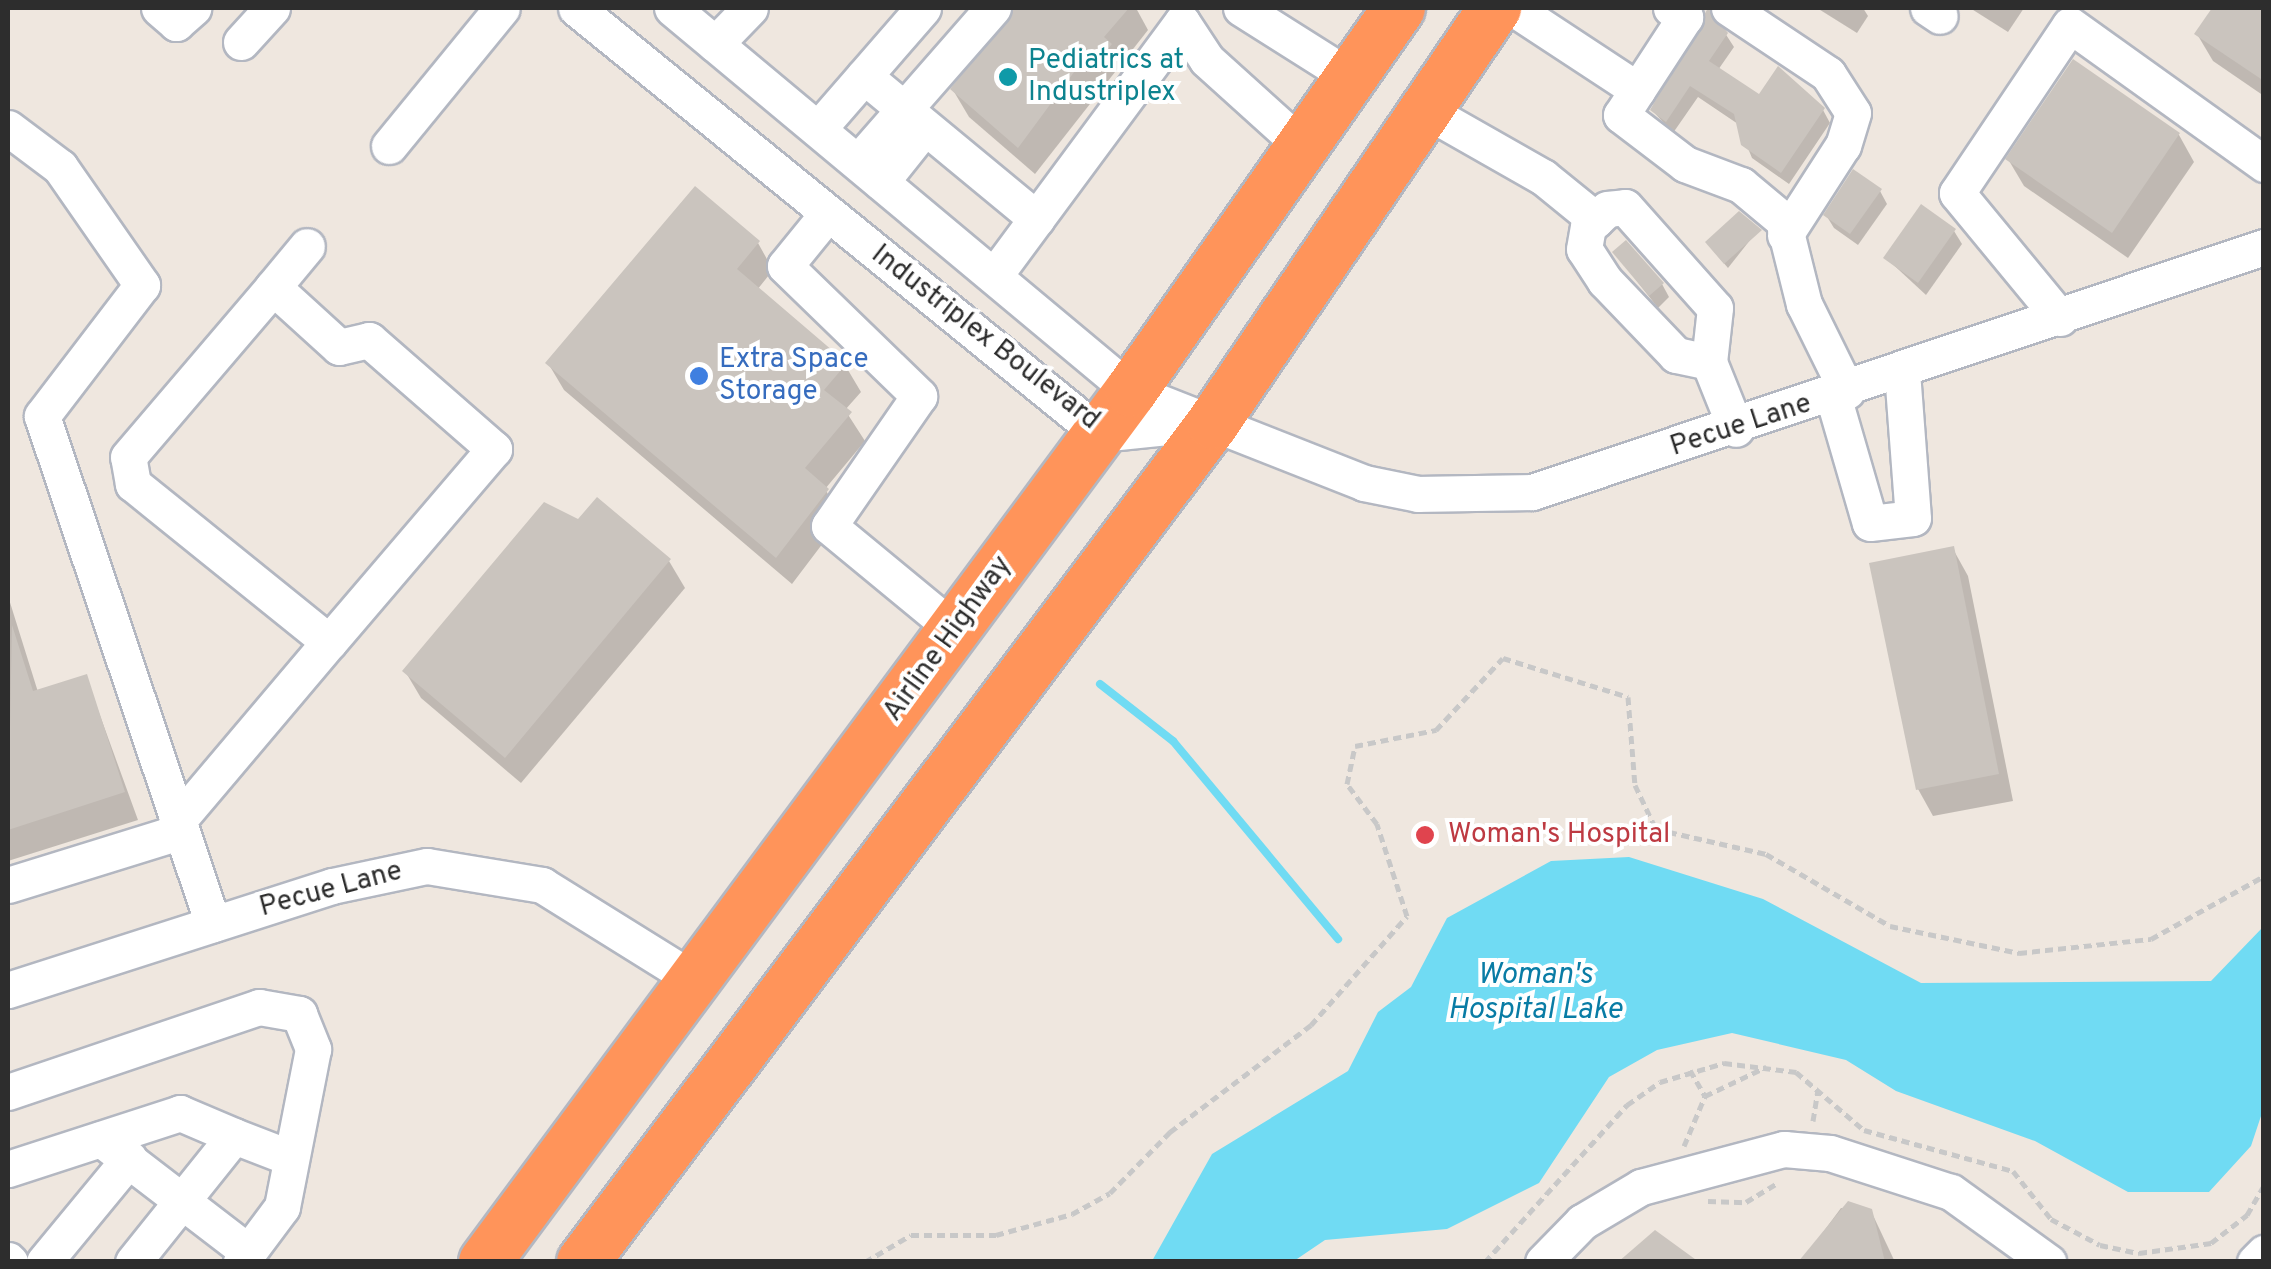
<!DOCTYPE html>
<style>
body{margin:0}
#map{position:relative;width:2271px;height:1269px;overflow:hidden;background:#efe7df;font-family:Overpass,sans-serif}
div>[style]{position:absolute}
.water>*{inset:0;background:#70dbf3}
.shadow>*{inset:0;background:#0003}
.stream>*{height:8px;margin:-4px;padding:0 4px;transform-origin:4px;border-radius:4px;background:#70dbf3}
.building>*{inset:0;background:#cac4be}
.path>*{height:5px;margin-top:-2.5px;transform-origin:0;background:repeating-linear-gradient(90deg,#c8c8c8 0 8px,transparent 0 13px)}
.roads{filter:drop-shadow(2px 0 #b3b7c1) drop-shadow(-2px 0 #b3b7c1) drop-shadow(0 2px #b3b7c1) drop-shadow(0 -2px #b3b7c1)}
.minor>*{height:35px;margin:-17.5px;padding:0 17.5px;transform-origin:17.5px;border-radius:17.5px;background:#fff}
.highway>*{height:52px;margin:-26px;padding:0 26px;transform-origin:26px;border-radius:26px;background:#ff945a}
.dots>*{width:28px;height:28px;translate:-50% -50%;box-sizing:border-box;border:5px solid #fff;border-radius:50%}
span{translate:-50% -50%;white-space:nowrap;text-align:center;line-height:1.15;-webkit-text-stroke:8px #fff;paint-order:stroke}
.culture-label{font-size:28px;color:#0d838f}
.left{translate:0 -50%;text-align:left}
.street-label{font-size:28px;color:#2d2d2d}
.shop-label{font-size:28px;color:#366cbe}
.health-label{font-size:28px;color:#be3a42}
.water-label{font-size:30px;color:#097ca5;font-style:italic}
.frame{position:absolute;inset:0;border:10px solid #2d2d2d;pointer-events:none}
</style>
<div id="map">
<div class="water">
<div style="clip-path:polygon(1629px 857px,1763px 899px,1921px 983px,2211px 981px,2263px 927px,2263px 1110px,2251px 1146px,2209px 1192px,2128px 1192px,2035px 1141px,1896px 1091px,1846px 1060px,1732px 1033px,1657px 1050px,1609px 1077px,1539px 1183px,1447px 1229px,1325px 1240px,1294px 1261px,1152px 1261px,1212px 1154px,1348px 1071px,1378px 1012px,1411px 987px,1447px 918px,1551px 861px)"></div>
</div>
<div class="shadow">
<div style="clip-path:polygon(1018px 8px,1136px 8px,1148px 30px,1035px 174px,969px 117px,953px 90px)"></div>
<div style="clip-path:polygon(1817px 8px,1863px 8px,1868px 16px,1857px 33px)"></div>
<div style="clip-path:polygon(1970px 8px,2024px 8px,2008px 32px)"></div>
<div style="clip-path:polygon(2215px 8px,2264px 8px,2264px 96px,2213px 61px,2197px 34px)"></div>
<div style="clip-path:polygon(1710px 10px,1734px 47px,1718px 70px,1760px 98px,1823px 110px,1830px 123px,1789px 184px,1752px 158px,1738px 124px,1698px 97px,1673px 133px,1652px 110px)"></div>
<div style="clip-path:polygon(2074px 62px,2179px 135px,2194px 162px,2128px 258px,2024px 186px,2008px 159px)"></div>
<div style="clip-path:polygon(1880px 191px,1887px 204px,1858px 245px,1834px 228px,1826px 215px)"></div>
<div style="clip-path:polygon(1758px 230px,1728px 268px,1711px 248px)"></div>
<div style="clip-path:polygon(1954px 231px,1962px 244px,1926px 295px,1886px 258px)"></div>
<div style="clip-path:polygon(758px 243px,773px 270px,757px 290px,845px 365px,861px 392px,845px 410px,865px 441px,825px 489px,842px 518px,792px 584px,564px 390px,548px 363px)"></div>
<div style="clip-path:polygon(1615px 253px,1662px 284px,1669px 297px,1658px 308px)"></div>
<div style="clip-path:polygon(1953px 549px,1968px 576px,2013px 801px,1933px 816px,1918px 789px)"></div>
<div style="clip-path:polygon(669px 561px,685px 588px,521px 783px,421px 698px,405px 671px)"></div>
<div style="clip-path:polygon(8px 596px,38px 692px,86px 677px,138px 820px,8px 861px)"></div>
<div style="clip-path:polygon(1841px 1208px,1871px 1211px,1895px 1262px,1801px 1262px)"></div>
</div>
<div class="stream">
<div style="left:1100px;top:684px;width:93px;rotate:38deg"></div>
<div style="left:1173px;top:741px;width:258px;rotate:50.2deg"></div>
</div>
<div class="building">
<div style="clip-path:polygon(1014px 8px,1129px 8px,1104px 37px,1112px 44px,1088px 72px,1080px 64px,1018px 148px,950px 89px)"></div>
<div style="clip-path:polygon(1708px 8px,1728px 33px,1709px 61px,1759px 94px,1778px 66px,1825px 108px,1781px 173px,1741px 145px,1734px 114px,1690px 86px,1666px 122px,1650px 110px)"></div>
<div style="clip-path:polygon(2212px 8px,2264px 8px,2264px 81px,2194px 34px)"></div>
<div style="clip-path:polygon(2073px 59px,2180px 133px,2112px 233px,2005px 159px)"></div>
<div style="clip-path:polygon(1853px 169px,1882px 189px,1850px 234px,1823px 215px)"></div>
<div style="clip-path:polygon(695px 186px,760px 241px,737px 269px,847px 363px,824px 390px,852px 412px,805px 468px,829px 489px,776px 558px,545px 363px)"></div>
<div style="clip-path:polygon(1921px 204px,1956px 229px,1918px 283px,1883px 258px)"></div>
<div style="clip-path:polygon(1739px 211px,1762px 230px,1724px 264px,1705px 242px)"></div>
<div style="clip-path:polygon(1626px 240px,1664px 283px,1649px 296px,1612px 252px)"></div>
<div style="clip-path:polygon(597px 497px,671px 559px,505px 758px,402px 671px,544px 502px,578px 519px)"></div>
<div style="clip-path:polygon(1954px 546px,1999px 774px,1916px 790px,1869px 563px)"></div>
<div style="clip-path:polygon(12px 625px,33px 691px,87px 674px,125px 792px,8px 830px)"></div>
<div style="clip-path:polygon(1848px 1201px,1872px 1209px,1885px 1262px,1798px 1262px)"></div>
<div style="clip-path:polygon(1655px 1230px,1699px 1262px,1618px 1262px)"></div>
</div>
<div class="path">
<div style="left:1690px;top:1070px;width:30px;rotate:60deg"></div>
<div style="left:1813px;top:1121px;width:31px;rotate:-81deg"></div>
<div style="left:1684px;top:1146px;width:54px;rotate:-67.2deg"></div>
<div style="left:1705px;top:1096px;width:68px;rotate:-25.4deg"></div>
<div style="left:1708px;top:1201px;width:38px;rotate:2deg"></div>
<div style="left:1746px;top:1202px;width:37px;rotate:-31deg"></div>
<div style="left:865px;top:1262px;width:53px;rotate:-30.4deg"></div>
<div style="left:911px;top:1235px;width:85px"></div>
<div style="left:996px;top:1235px;width:79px;rotate:-15.4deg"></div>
<div style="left:1072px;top:1214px;width:43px;rotate:-28.9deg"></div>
<div style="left:1110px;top:1193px;width:86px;rotate:-45.5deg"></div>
<div style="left:1170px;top:1132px;width:177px;rotate:-37.2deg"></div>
<div style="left:1311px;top:1025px;width:145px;rotate:-48.6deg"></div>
<div style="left:1407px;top:916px;width:97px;rotate:-108.1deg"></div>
<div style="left:1377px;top:824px;width:50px;rotate:-126.9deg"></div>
<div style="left:1347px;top:784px;width:39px;rotate:-78deg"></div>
<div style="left:1355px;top:746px;width:83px;rotate:-11.2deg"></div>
<div style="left:1436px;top:730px;width:98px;rotate:-47.1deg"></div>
<div style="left:1503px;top:658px;width:131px;rotate:17.3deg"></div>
<div style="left:1628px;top:697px;width:88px;rotate:85.5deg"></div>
<div style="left:1635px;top:785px;width:49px;rotate:64.5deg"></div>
<div style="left:1656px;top:829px;width:113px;rotate:12.8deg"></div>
<div style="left:1766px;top:854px;width:143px;rotate:30.1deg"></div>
<div style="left:1890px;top:926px;width:132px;rotate:11.8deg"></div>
<div style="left:2019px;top:953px;width:133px;rotate:-6.1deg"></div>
<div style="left:2151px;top:939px;width:129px;rotate:-29.1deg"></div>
<div style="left:1485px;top:1262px;width:212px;rotate:-47.9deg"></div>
<div style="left:1627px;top:1105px;width:40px;rotate:-34.9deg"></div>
<div style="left:1660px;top:1082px;width:67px;rotate:-16.5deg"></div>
<div style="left:1724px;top:1063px;width:73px;rotate:7.1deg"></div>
<div style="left:1796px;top:1072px;width:89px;rotate:40.5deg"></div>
<div style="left:1864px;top:1130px;width:155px;rotate:15.4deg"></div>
<div style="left:2013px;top:1171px;width:61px;rotate:51.6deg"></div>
<div style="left:2051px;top:1219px;width:55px;rotate:28deg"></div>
<div style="left:2100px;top:1245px;width:40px;rotate:12deg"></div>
<div style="left:2139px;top:1253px;width:73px;rotate:-7.9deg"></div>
<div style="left:2211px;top:1243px;width:46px;rotate:-37.9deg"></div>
<div style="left:2247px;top:1215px;width:34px;rotate:-60deg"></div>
</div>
<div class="roads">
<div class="minor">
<div style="left:159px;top:8px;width:23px;rotate:41deg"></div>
<div style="left:176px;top:23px;width:23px;rotate:-41deg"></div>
<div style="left:576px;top:8px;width:675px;rotate:39.11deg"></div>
<div style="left:1100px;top:434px;width:108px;rotate:-5.9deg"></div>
<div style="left:672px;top:8px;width:598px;rotate:39.84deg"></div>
<div style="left:1131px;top:391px;width:251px;rotate:21.5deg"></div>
<div style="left:1364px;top:483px;width:55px;rotate:11.5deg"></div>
<div style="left:1418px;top:494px;width:114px;rotate:-1deg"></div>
<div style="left:1532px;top:492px;width:772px;rotate:-18.51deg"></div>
<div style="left:1241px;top:8px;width:125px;rotate:32.3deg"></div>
<div style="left:1513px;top:8px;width:149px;rotate:33.3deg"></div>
<div style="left:1671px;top:8px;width:17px;rotate:33deg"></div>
<div style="left:1685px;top:17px;width:117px;rotate:123.1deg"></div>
<div style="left:1621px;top:115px;width:81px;rotate:37.4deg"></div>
<div style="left:1685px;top:164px;width:60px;rotate:20.6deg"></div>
<div style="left:1741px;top:185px;width:55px;rotate:39.8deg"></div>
<div style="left:1783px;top:220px;width:87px;rotate:76deg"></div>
<div style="left:1804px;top:304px;width:97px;rotate:63.7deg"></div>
<div style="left:1729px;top:8px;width:119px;rotate:33.7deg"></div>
<div style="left:1828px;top:74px;width:46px;rotate:57.3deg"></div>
<div style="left:1853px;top:113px;width:34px;rotate:107deg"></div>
<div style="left:1843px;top:145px;width:107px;rotate:122.8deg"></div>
<div style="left:1928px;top:8px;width:14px;rotate:34deg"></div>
<div style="left:241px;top:42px;width:46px;rotate:-47.6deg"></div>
<div style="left:715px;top:44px;width:50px;rotate:-45.8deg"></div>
<div style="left:864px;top:76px;width:224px;rotate:39.6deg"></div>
<div style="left:1425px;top:110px;width:136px;rotate:29.6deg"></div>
<div style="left:1543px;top:177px;width:68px;rotate:39.1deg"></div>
<div style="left:8px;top:128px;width:65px;rotate:36.9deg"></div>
<div style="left:60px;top:167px;width:144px;rotate:55.2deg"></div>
<div style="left:142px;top:285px;width:165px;rotate:127.4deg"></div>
<div style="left:42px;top:416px;width:536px;rotate:71.4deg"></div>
<div style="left:818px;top:129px;width:160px;rotate:-49deg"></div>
<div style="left:389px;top:146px;width:178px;rotate:-50.7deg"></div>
<div style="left:858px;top:162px;width:205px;rotate:-48.8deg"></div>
<div style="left:881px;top:182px;width:69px;rotate:-51.5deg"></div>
<div style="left:828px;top:213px;width:68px;rotate:129.1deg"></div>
<div style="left:785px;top:266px;width:187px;rotate:44.1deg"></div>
<div style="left:919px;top:396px;width:158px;rotate:124.7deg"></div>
<div style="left:829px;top:526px;width:163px;rotate:39.5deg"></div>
<div style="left:994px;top:276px;width:316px;rotate:-53.5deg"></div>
<div style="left:1182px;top:22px;width:45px;rotate:56.7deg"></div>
<div style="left:1207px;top:60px;width:125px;rotate:42.1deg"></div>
<div style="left:273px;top:287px;width:53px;rotate:-50.3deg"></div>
<div style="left:2060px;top:318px;width:162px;rotate:-129.5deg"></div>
<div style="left:1957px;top:193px;width:202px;rotate:-56.1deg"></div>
<div style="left:2070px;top:25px;width:239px;rotate:35.6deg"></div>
<div style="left:1709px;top:362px;width:34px;rotate:-168deg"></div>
<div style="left:1676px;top:355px;width:103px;rotate:-133.8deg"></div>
<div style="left:1605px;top:281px;width:38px;rotate:-123deg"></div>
<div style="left:1584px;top:249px;width:22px;rotate:-80deg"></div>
<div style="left:1588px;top:227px;width:26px;rotate:-43deg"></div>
<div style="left:1607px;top:209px;width:18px;rotate:-6deg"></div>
<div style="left:1625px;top:207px;width:135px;rotate:48.3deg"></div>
<div style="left:1715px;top:308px;width:54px;rotate:96.3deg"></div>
<div style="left:1709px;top:362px;width:72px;rotate:68.1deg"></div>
<div style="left:1833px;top:396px;width:132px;rotate:73.8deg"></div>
<div style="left:1870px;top:523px;width:43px;rotate:-6.6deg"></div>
<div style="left:1913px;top:518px;width:146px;rotate:-94.3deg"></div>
<div style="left:176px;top:823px;width:237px;rotate:-49.8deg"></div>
<div style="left:329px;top:642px;width:252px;rotate:-141.1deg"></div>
<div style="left:133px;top:484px;width:27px;rotate:-100deg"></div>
<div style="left:128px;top:457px;width:223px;rotate:-49.5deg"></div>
<div style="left:273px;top:287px;width:89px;rotate:42.3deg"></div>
<div style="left:339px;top:347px;width:31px;rotate:-13deg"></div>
<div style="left:369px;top:340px;width:166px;rotate:41.1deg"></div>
<div style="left:494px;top:449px;width:254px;rotate:130.5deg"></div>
<div style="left:8px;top:885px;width:179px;rotate:-17.2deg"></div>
<div style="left:8px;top:990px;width:340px;rotate:-17.8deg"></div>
<div style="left:332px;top:886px;width:97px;rotate:-11.9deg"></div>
<div style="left:427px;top:866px;width:117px;rotate:9.4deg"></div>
<div style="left:542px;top:885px;width:181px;rotate:31.9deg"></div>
<div style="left:8px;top:1092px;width:265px;rotate:-18.7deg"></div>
<div style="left:259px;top:1007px;width:41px;rotate:9.9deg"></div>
<div style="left:299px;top:1014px;width:38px;rotate:68deg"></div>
<div style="left:313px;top:1049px;width:161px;rotate:101.1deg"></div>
<div style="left:282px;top:1207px;width:69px;rotate:126.7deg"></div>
<div style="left:101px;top:1139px;width:185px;rotate:37.5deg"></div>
<div style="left:8px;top:1169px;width:181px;rotate:-18deg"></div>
<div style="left:180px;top:1113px;width:59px;rotate:23.1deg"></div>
<div style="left:8px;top:1260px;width:3px;rotate:45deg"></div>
<div style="left:44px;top:1262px;width:134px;rotate:-50.5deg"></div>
<div style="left:133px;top:1262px;width:161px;rotate:-51.3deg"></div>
<div style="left:234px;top:1136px;width:61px;rotate:21.1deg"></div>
<div style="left:1543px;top:1262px;width:56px;rotate:-45.7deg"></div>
<div style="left:1582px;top:1222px;width:69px;rotate:-30.7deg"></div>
<div style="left:1641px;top:1187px;width:148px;rotate:-14.9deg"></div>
<div style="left:1784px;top:1149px;width:46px;rotate:5deg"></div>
<div style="left:1830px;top:1153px;width:127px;rotate:17.9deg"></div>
<div style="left:1951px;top:1192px;width:120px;rotate:35.8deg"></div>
<div style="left:2255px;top:1262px;width:13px;rotate:-45deg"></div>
</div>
<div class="highway">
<div style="left:485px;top:1262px;width:1084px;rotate:-53.44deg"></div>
<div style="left:1131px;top:391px;width:467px;rotate:-55deg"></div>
<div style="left:583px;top:1262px;width:1049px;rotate:-53.1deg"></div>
<div style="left:1213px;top:423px;width:502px;rotate:-55.8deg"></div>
</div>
</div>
<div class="dots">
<div style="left:1008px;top:77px;background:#0f9aa8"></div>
<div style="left:699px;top:376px;background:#3f7fe0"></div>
<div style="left:1425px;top:835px;background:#e0444e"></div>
</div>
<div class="culture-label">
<span class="left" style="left:1028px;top:77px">Pediatrics at<br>Industriplex</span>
</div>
<div class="street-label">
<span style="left:985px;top:338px;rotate:38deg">Industriplex Boulevard</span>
<span style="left:1741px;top:426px;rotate:-18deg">Pecue Lane</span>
<span style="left:948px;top:639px;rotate:-54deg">Airline Highway</span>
<span style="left:331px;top:890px;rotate:-15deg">Pecue Lane</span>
</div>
<div class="shop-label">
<span class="left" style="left:719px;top:376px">Extra Space<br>Storage</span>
</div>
<div class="health-label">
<span class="left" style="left:1448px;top:835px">Woman's Hospital</span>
</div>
<div class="water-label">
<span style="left:1535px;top:993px">Woman's<br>Hospital Lake</span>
</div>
<div class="frame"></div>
</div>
